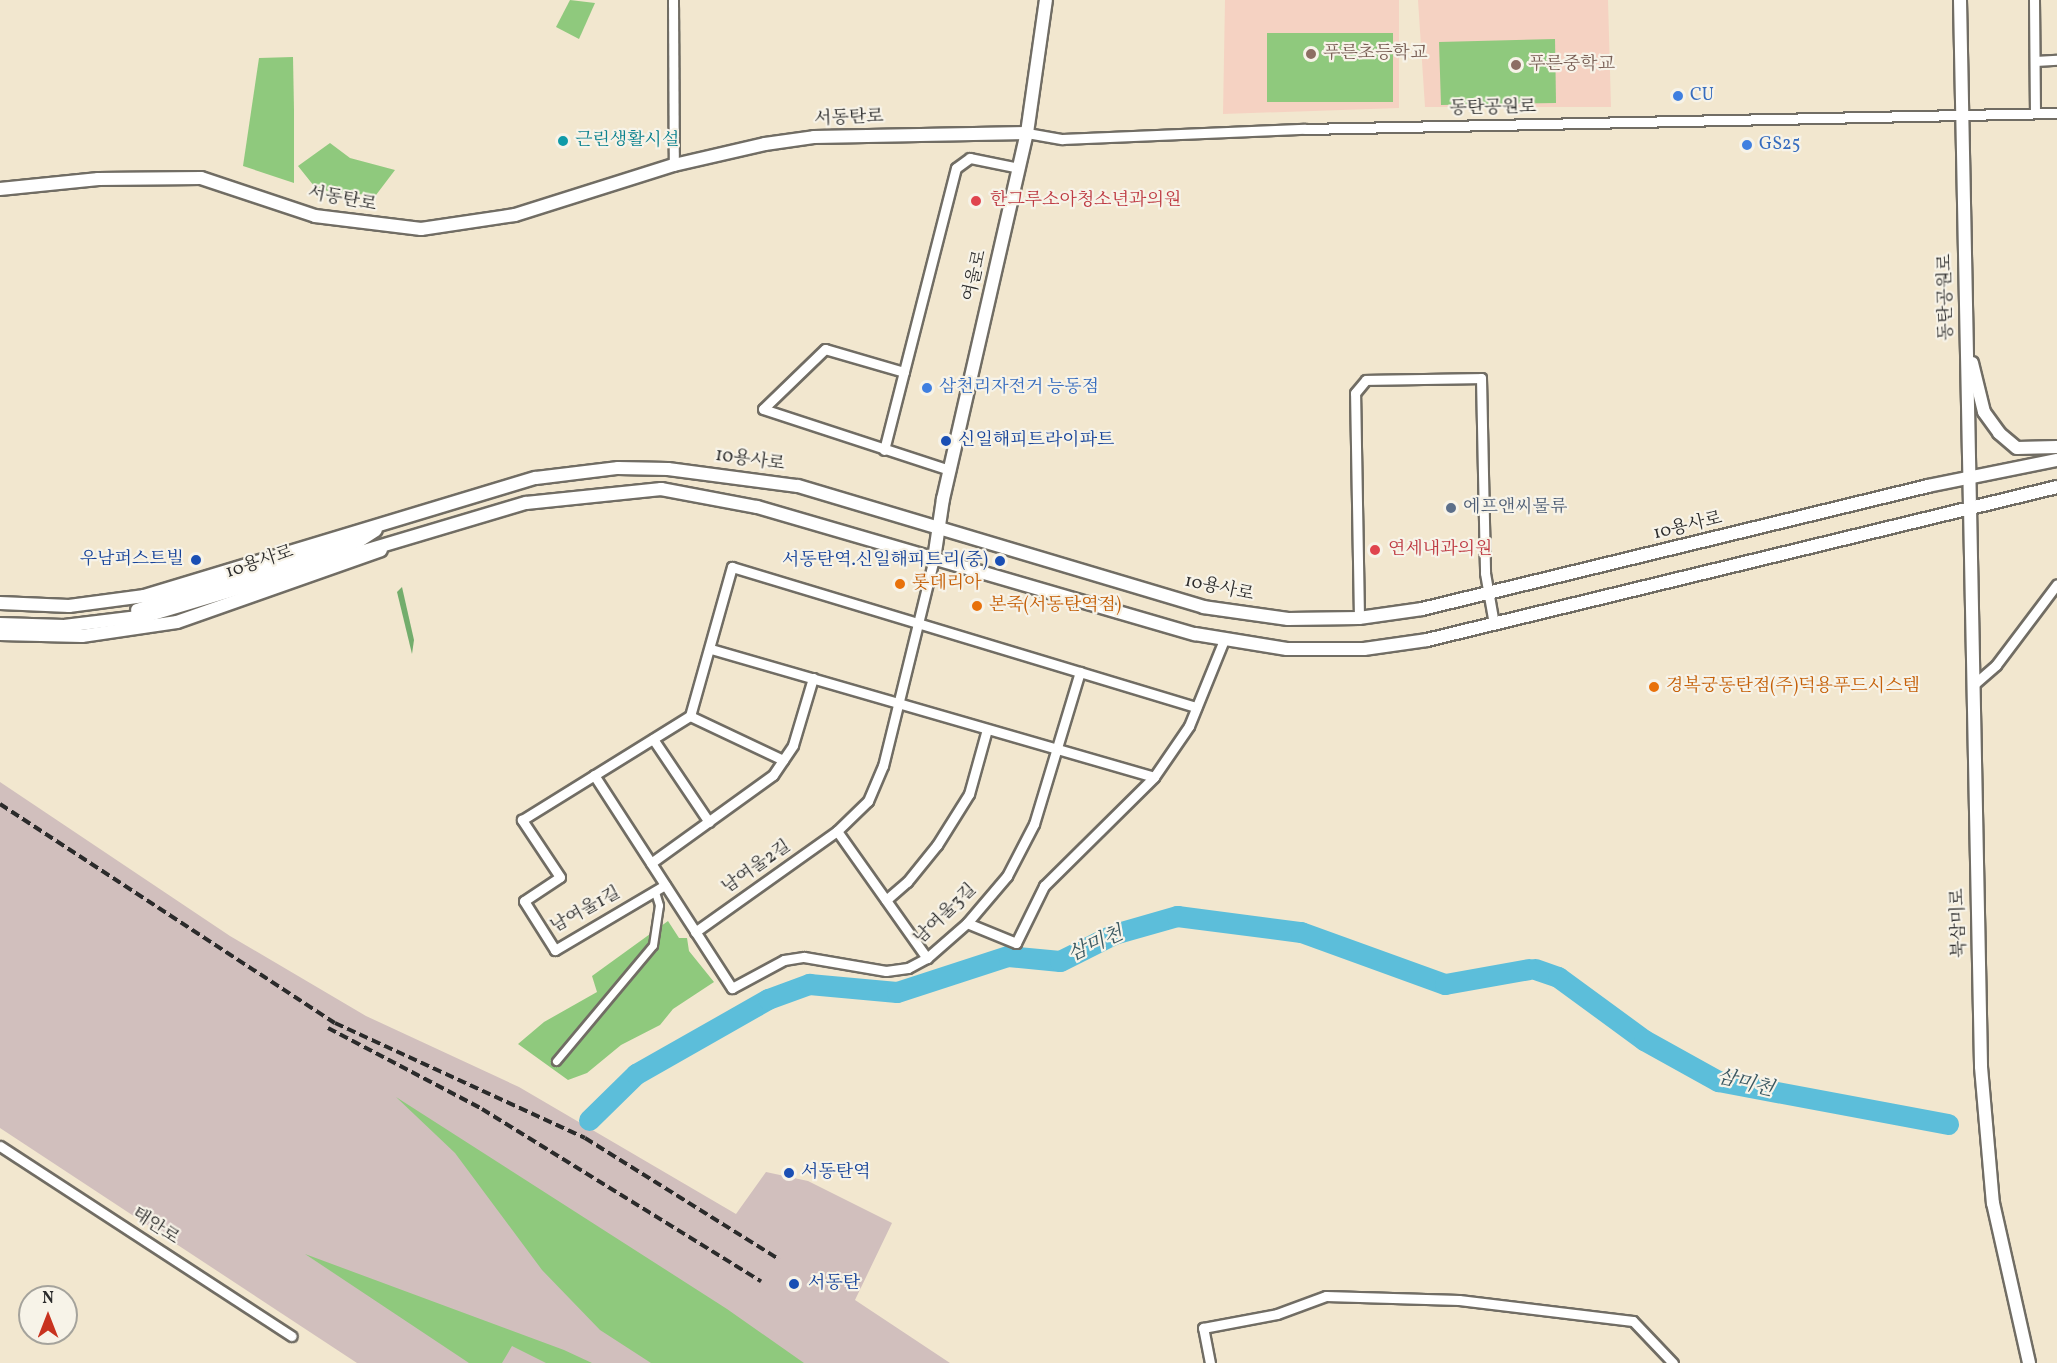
<!DOCTYPE html>
<meta charset="utf-8">
<style>
body{margin:0}
#map{position:relative;width:2057px;height:1363px;overflow:hidden;background:#f2e7cf;font-family:Vollkorn,"Noto Serif KR",serif}
div>[style]{position:absolute}
.built>*{inset:0;background:#f5d2c2}
.industrial>*{inset:0;background:#d1bfbd}
.green>*{inset:0;background:#8fc97d}
.forest>*{inset:0;background:#73ad6c}
.river>*{height:21px;margin:-10.5px;padding:0 10.5px;transform-origin:10.5px;border-radius:10.5px;background:#5cbeda}
.roads{filter:drop-shadow(2px 0 #716d64) drop-shadow(-2px 0 #716d64) drop-shadow(0 2px #716d64) drop-shadow(0 -2px #716d64)}
.pedestrian>*{height:7px;margin:-3.5px;padding:0 3.5px;transform-origin:3.5px;border-radius:3.5px;background:#fff}
.minor>*{height:9px;margin:-4.5px;padding:0 4.5px;transform-origin:4.5px;border-radius:4.5px;background:#fff}
.tertiary>*{height:12px;margin:-6px;padding:0 6px;transform-origin:6px;border-radius:6px;background:#fff}
.rail>*{height:4px;margin-top:-2px;transform-origin:0;background:repeating-linear-gradient(90deg,#2b2b2b 0 9px,transparent 0 13.5px)}
.dots>*{width:16px;height:16px;translate:-50% -50%;box-sizing:border-box;border:3px solid #f7f3e8;border-radius:50%}
span{translate:-50% -50%;white-space:nowrap;text-align:center;line-height:1.15;-webkit-text-stroke:4.5px #f7f3e8;paint-order:stroke}
.education-label{font-size:18px;color:#785e54}
.left{translate:0 -50%;text-align:left}
.shop-label{font-size:18px;color:#366cbe}
.street-label{font-size:18px;color:#2b2b2b}
.culture-label{font-size:18px;color:#0d838f}
.health-label{font-size:18px;color:#be3a42}
.transit-label{font-size:18px;color:#164399}
.right{translate:-100% -50%;text-align:right}
.service-label{font-size:18px;color:#4e5e75}
.food-label{font-size:18px;color:#c56008}
.water-label{font-size:20px;color:#3a5760;font-style:italic}
.north{position:absolute;left:18px;top:1285px;width:60px;height:60px;box-sizing:border-box;background:#f7f3e8;border:2px solid #a5a39c;border-radius:50%;rotate:0deg;font-size:16px;font-weight:700;line-height:24px;text-align:center;color:#2b2b2b}
.north::after{content:'';display:block;margin:auto;width:21px;height:27px;background:#c8321e;clip-path:polygon(50% 0,100% 100%,50% 72%,0 100%)}
</style>
<div id="map">
<div class="built">
<div style="clip-path:polygon(1225px 0,1399px 0,1399px 108px,1223px 114px)"></div>
<div style="clip-path:polygon(1418px 0,1608px 0,1611px 107px,1425px 107px)"></div>
</div>
<div class="industrial">
<div style="clip-path:polygon(0 782px,230px 936px,366px 1016px,519px 1087px,736px 1214px,766px 1172px,808px 1181px,892px 1223px,855px 1300px,950px 1363px,357px 1363px,0 1128px)"></div>
</div>
<div class="green">
<div style="clip-path:polygon(570px 0,595px 3px,579px 39px,556px 27px)"></div>
<div style="clip-path:polygon(1267px 33px,1393px 33px,1393px 102px,1267px 102px)"></div>
<div style="clip-path:polygon(1555px 39px,1556px 103px,1441px 105px,1439px 42px)"></div>
<div style="clip-path:polygon(293px 57px,294px 110px,294px 183px,243px 166px,259px 58px)"></div>
<div style="clip-path:polygon(330px 143px,350px 158px,395px 170px,376px 195px,333px 193px,314px 186px,298px 166px)"></div>
<div style="clip-path:polygon(668px 921px,679px 938px,687px 938px,689px 951px,714px 982px,673px 1009px,660px 1025px,621px 1045px,587px 1073px,568px 1080px,518px 1044px,544px 1022px,597px 992px,592px 976px)"></div>
<div style="clip-path:polygon(396px 1097px,727px 1309px,804px 1363px,651px 1363px,600px 1330px,542px 1270px,455px 1153px)"></div>
<div style="clip-path:polygon(305px 1254px,564px 1350px,592px 1363px,546px 1363px,512px 1346px,502px 1363px,469px 1363px)"></div>
</div>
<div class="forest">
<div style="clip-path:polygon(402px 587px,414px 640px,412px 654px,397px 592px)"></div>
</div>
<div class="river">
<div style="left:1535px;top:969px;width:24px;rotate:19deg"></div>
<div style="left:1558px;top:977px;width:107px;rotate:36.2deg"></div>
<div style="left:1644px;top:1040px;width:85px;rotate:29deg"></div>
<div style="left:1718px;top:1081px;width:234px;rotate:10.6deg"></div>
<div style="left:589px;top:1120px;width:66px;rotate:-44.4deg"></div>
<div style="left:636px;top:1074px;width:152px;rotate:-29.6deg"></div>
<div style="left:768px;top:999px;width:44px;rotate:-20.1deg"></div>
<div style="left:809px;top:984px;width:88px;rotate:5.2deg"></div>
<div style="left:897px;top:992px;width:117px;rotate:-18deg"></div>
<div style="left:1008px;top:956px;width:52px;rotate:5.5deg"></div>
<div style="left:1060px;top:961px;width:60px;rotate:-26.6deg"></div>
<div style="left:1114px;top:934px;width:66px;rotate:-15.9deg"></div>
<div style="left:1177px;top:916px;width:125px;rotate:7.4deg"></div>
<div style="left:1301px;top:932px;width:153px;rotate:19.9deg"></div>
<div style="left:1445px;top:984px;width:85px;rotate:-10.1deg"></div>
</div>
<div class="roads">
<div class="pedestrian">
<div style="left:556px;top:1061px;width:151px;rotate:-50.1deg"></div>
<div style="left:653px;top:945px;width:40px;rotate:-81.5deg"></div>
<div style="left:659px;top:905px;width:14px;rotate:-107deg"></div>
</div>
<div class="minor">
<div style="left:673px;top:0;width:165px;rotate:89.7deg"></div>
<div style="left:2034px;top:0;width:113px;rotate:89.5deg"></div>
<div style="left:2035px;top:61px;width:22px;rotate:-3deg"></div>
<div style="left:1027px;top:133px;width:36px;rotate:10deg"></div>
<div style="left:1062px;top:139px;width:243px;rotate:-2.4deg"></div>
<div style="left:1305px;top:129px;width:752px;rotate:-1.22deg"></div>
<div style="left:904px;top:372px;width:82px;rotate:-163.8deg"></div>
<div style="left:825px;top:349px;width:86px;rotate:135.9deg"></div>
<div style="left:763px;top:409px;width:197px;rotate:18.1deg"></div>
<div style="left:884px;top:450px;width:291px;rotate:-75.7deg"></div>
<div style="left:956px;top:168px;width:17px;rotate:-36deg"></div>
<div style="left:970px;top:158px;width:50px;rotate:11.5deg"></div>
<div style="left:1359px;top:618px;width:225px;rotate:-91deg"></div>
<div style="left:1355px;top:393px;width:17px;rotate:-50deg"></div>
<div style="left:1366px;top:380px;width:115px;rotate:-1deg"></div>
<div style="left:1481px;top:378px;width:195px;rotate:88.8deg"></div>
<div style="left:1485px;top:573px;width:52px;rotate:80deg"></div>
<div style="left:711px;top:649px;width:461px;rotate:16.1deg"></div>
<div style="left:1972px;top:686px;width:32px;rotate:-41deg"></div>
<div style="left:1996px;top:665px;width:101px;rotate:-53deg"></div>
<div style="left:690px;top:716px;width:103px;rotate:25.3deg"></div>
<div style="left:653px;top:739px;width:100px;rotate:56deg"></div>
<div style="left:594px;top:775px;width:254px;rotate:57.1deg"></div>
<div style="left:732px;top:988px;width:59px;rotate:-28.3deg"></div>
<div style="left:784px;top:960px;width:20px;rotate:-9deg"></div>
<div style="left:804px;top:957px;width:83px;rotate:9.7deg"></div>
<div style="left:886px;top:971px;width:22px;rotate:-8deg"></div>
<div style="left:908px;top:968px;width:21px;rotate:-28deg"></div>
<div style="left:927px;top:958px;width:53px;rotate:-41.2deg"></div>
<div style="left:967px;top:923px;width:62px;rotate:-49.6deg"></div>
<div style="left:1007px;top:876px;width:59px;rotate:-62.6deg"></div>
<div style="left:1034px;top:824px;width:159px;rotate:-73.2deg"></div>
<div style="left:837px;top:831px;width:156px;rotate:54.7deg"></div>
<div style="left:651px;top:863px;width:150px;rotate:-35.8deg"></div>
<div style="left:773px;top:775px;width:36px;rotate:-56deg"></div>
<div style="left:793px;top:745px;width:70px;rotate:-73.4deg"></div>
<div style="left:665px;top:885px;width:128px;rotate:149.4deg"></div>
<div style="left:555px;top:950px;width:58px;rotate:-122.3deg"></div>
<div style="left:524px;top:901px;width:43px;rotate:-33.7deg"></div>
<div style="left:560px;top:877px;width:69px;rotate:-123.7deg"></div>
<div style="left:522px;top:820px;width:198px;rotate:-31.8deg"></div>
<div style="left:690px;top:716px;width:155px;rotate:-74.3deg"></div>
<div style="left:732px;top:567px;width:485px;rotate:16.8deg"></div>
<div style="left:886px;top:900px;width:28px;rotate:-41deg"></div>
<div style="left:907px;top:882px;width:48px;rotate:-51deg"></div>
<div style="left:937px;top:845px;width:60px;rotate:-57.9deg"></div>
<div style="left:969px;top:794px;width:67px;rotate:-74.5deg"></div>
<div style="left:967px;top:923px;width:53px;rotate:22.2deg"></div>
<div style="left:1016px;top:943px;width:64px;rotate:-63.8deg"></div>
<div style="left:1044px;top:886px;width:155px;rotate:-44.7deg"></div>
<div style="left:1154px;top:777px;width:62px;rotate:-55.5deg"></div>
<div style="left:1189px;top:726px;width:93px;rotate:-67.9deg"></div>
<div style="left:695px;top:932px;width:174px;rotate:-35.4deg"></div>
<div style="left:837px;top:831px;width:43px;rotate:-44.1deg"></div>
<div style="left:868px;top:801px;width:38px;rotate:-67deg"></div>
<div style="left:883px;top:766px;width:213px;rotate:-76.2deg"></div>
<div style="left:0;top:1146px;width:348px;rotate:33.1deg"></div>
<div style="left:1210px;top:1363px;width:36px;rotate:-101deg"></div>
<div style="left:1203px;top:1328px;width:75px;rotate:-10.7deg"></div>
<div style="left:1277px;top:1314px;width:52px;rotate:-20.2deg"></div>
<div style="left:1326px;top:1296px;width:133px;rotate:1.7deg"></div>
<div style="left:1459px;top:1300px;width:175px;rotate:6.9deg"></div>
<div style="left:1633px;top:1321px;width:58px;rotate:46.4deg"></div>
</div>
<div class="tertiary">
<div style="left:1960px;top:0;width:1067px;rotate:88.87deg"></div>
<div style="left:1981px;top:1067px;width:137px;rotate:85deg"></div>
<div style="left:1993px;top:1203px;width:164px;rotate:77.3deg"></div>
<div style="left:0;top:189px;width:99px;rotate:-5.8deg"></div>
<div style="left:98px;top:179px;width:103px;rotate:-0.6deg"></div>
<div style="left:201px;top:178px;width:120px;rotate:18.4deg"></div>
<div style="left:315px;top:216px;width:107px;rotate:7deg"></div>
<div style="left:421px;top:229px;width:95px;rotate:-8.5deg"></div>
<div style="left:515px;top:215px;width:167px;rotate:-17.5deg"></div>
<div style="left:674px;top:165px;width:93px;rotate:-13deg"></div>
<div style="left:765px;top:144px;width:49px;rotate:-8.1deg"></div>
<div style="left:814px;top:137px;width:213px;rotate:-1.1deg"></div>
<div style="left:1972px;top:363px;width:50px;rotate:76.2deg"></div>
<div style="left:1984px;top:412px;width:26px;rotate:54deg"></div>
<div style="left:1999px;top:433px;width:23px;rotate:40deg"></div>
<div style="left:2017px;top:448px;width:40px;rotate:-1.4deg"></div>
<div style="left:934px;top:559px;width:61px;rotate:-81.5deg"></div>
<div style="left:943px;top:499px;width:376px;rotate:-77.1deg"></div>
<div style="left:1027px;top:133px;width:134px;rotate:-81.9deg"></div>
<div style="left:0;top:603px;width:69px;rotate:2.5deg"></div>
<div style="left:69px;top:606px;width:76px;rotate:-7.6deg"></div>
<div style="left:144px;top:596px;width:409px;rotate:-16.8deg"></div>
<div style="left:536px;top:478px;width:83px;rotate:-7deg"></div>
<div style="left:618px;top:468px;width:50px;rotate:1.1deg"></div>
<div style="left:668px;top:469px;width:131px;rotate:7.5deg"></div>
<div style="left:798px;top:486px;width:423px;rotate:16.6deg"></div>
<div style="left:1203px;top:607px;width:86px;rotate:8deg"></div>
<div style="left:1288px;top:619px;width:71px;rotate:-0.8deg"></div>
<div style="left:1359px;top:618px;width:64px;rotate:-8.1deg"></div>
<div style="left:1422px;top:609px;width:521px;rotate:-13.66deg"></div>
<div style="left:1928px;top:486px;width:132px;rotate:-11.4deg"></div>
<div style="left:137px;top:610px;width:232px;rotate:-17.3deg"></div>
<div style="left:359px;top:541px;width:20px;rotate:-33deg"></div>
<div style="left:0;top:624px;width:64px;rotate:1.8deg"></div>
<div style="left:64px;top:626px;width:83px;rotate:-7deg"></div>
<div style="left:146px;top:616px;width:396px;rotate:-16.6deg"></div>
<div style="left:526px;top:503px;width:136px;rotate:-5.9deg"></div>
<div style="left:661px;top:489px;width:98px;rotate:10.6deg"></div>
<div style="left:757px;top:507px;width:456px;rotate:16.2deg"></div>
<div style="left:1195px;top:634px;width:93px;rotate:9.3deg"></div>
<div style="left:1287px;top:649px;width:77px"></div>
<div style="left:1364px;top:649px;width:64px;rotate:-8.1deg"></div>
<div style="left:1427px;top:640px;width:648px;rotate:-13.65deg"></div>
<div style="left:0;top:634px;width:82px;rotate:1.4deg"></div>
<div style="left:82px;top:636px;width:96px;rotate:-8.4deg"></div>
<div style="left:177px;top:622px;width:216px;rotate:-19.4deg"></div>
</div>
</div>
<div class="rail">
<div style="left:0;top:804px;width:400px;rotate:33.2deg"></div>
<div style="left:335px;top:1023px;width:275px;rotate:24.7deg"></div>
<div style="left:585px;top:1138px;width:229px;rotate:32deg"></div>
<div style="left:328px;top:1028px;width:174px;rotate:27.7deg"></div>
<div style="left:482px;top:1109px;width:328px;rotate:31.7deg"></div>
</div>
<div class="dots">
<div style="left:1311px;top:54px;background:#8d6e63"></div>
<div style="left:1516px;top:65px;background:#8d6e63"></div>
<div style="left:1678px;top:96px;background:#3f7fe0"></div>
<div style="left:563px;top:141px;background:#0f9aa8"></div>
<div style="left:1747px;top:145px;background:#3f7fe0"></div>
<div style="left:976px;top:201px;background:#e0444e"></div>
<div style="left:927px;top:388px;background:#3f7fe0"></div>
<div style="left:946px;top:441px;background:#1a4fb4"></div>
<div style="left:1451px;top:508px;background:#5c6f8a"></div>
<div style="left:1375px;top:550px;background:#e0444e"></div>
<div style="left:196px;top:560px;background:#1a4fb4"></div>
<div style="left:1000px;top:561px;background:#1a4fb4"></div>
<div style="left:900px;top:584px;background:#e8710a"></div>
<div style="left:977px;top:606px;background:#e8710a"></div>
<div style="left:1654px;top:687px;background:#e8710a"></div>
<div style="left:789px;top:1173px;background:#1a4fb4"></div>
<div style="left:794px;top:1284px;background:#1a4fb4"></div>
</div>
<div class="education-label">
<span class="left" style="left:1323px;top:54px">푸른초등학교</span>
<span class="left" style="left:1528px;top:65px">푸른중학교</span>
</div>
<div class="shop-label">
<span class="left" style="left:1690px;top:96px">CU</span>
<span class="left" style="left:1759px;top:145px">GS25</span>
<span class="left" style="left:939px;top:388px">삼천리자전거 능동점</span>
</div>
<div class="street-label">
<span style="left:1493px;top:109px;rotate:-1deg">동탄공원로</span>
<span style="left:849px;top:119px;rotate:-2deg">서동탄로</span>
<span style="left:342px;top:200px;rotate:11deg">서동탄로</span>
<span style="left:976px;top:276px;rotate:-77deg">여울로</span>
<span style="left:1947px;top:297px;rotate:-91deg">동탄공원로</span>
<span style="left:750px;top:461px;rotate:8deg">10용사로</span>
<span style="left:1688px;top:527px;rotate:-13deg">10용사로</span>
<span style="left:260px;top:563px;rotate:-18deg">10용사로</span>
<span style="left:1219px;top:589px;rotate:12deg">10용사로</span>
<span style="left:757px;top:868px;rotate:-35deg">남여울2길</span>
<span style="left:586px;top:911px;rotate:-29deg">남여울1길</span>
<span style="left:946px;top:915px;rotate:-44deg">남여울3길</span>
<span style="left:1960px;top:923px;rotate:-92deg">북삼미로</span>
<span style="left:155px;top:1227px;rotate:33deg">태안로</span>
</div>
<div class="culture-label">
<span class="left" style="left:575px;top:141px">근린생활시설</span>
</div>
<div class="health-label">
<span class="left" style="left:990px;top:201px">한그루소아청소년과의원</span>
<span class="left" style="left:1388px;top:550px">연세내과의원</span>
</div>
<div class="transit-label">
<span class="left" style="left:958px;top:441px">신일해피트라이파트</span>
<span class="right" style="left:184px;top:560px">우남퍼스트빌</span>
<span class="right" style="left:988px;top:561px">서동탄역.신일해피트리(중)</span>
<span class="left" style="left:801px;top:1173px">서동탄역</span>
<span class="left" style="left:808px;top:1284px">서동탄</span>
</div>
<div class="service-label">
<span class="left" style="left:1463px;top:508px">에프앤씨물류</span>
</div>
<div class="food-label">
<span class="left" style="left:912px;top:584px">롯데리아</span>
<span class="left" style="left:989px;top:606px">본죽(서동탄역점)</span>
<span class="left" style="left:1666px;top:687px">경복궁동탄점(주)덕용푸드시스템</span>
</div>
<div class="water-label">
<span style="left:1096px;top:945px;rotate:-24deg">삼미천</span>
<span style="left:1745px;top:1084px;rotate:14deg">삼미천</span>
</div>
<div class="north">N</div>
</div>
